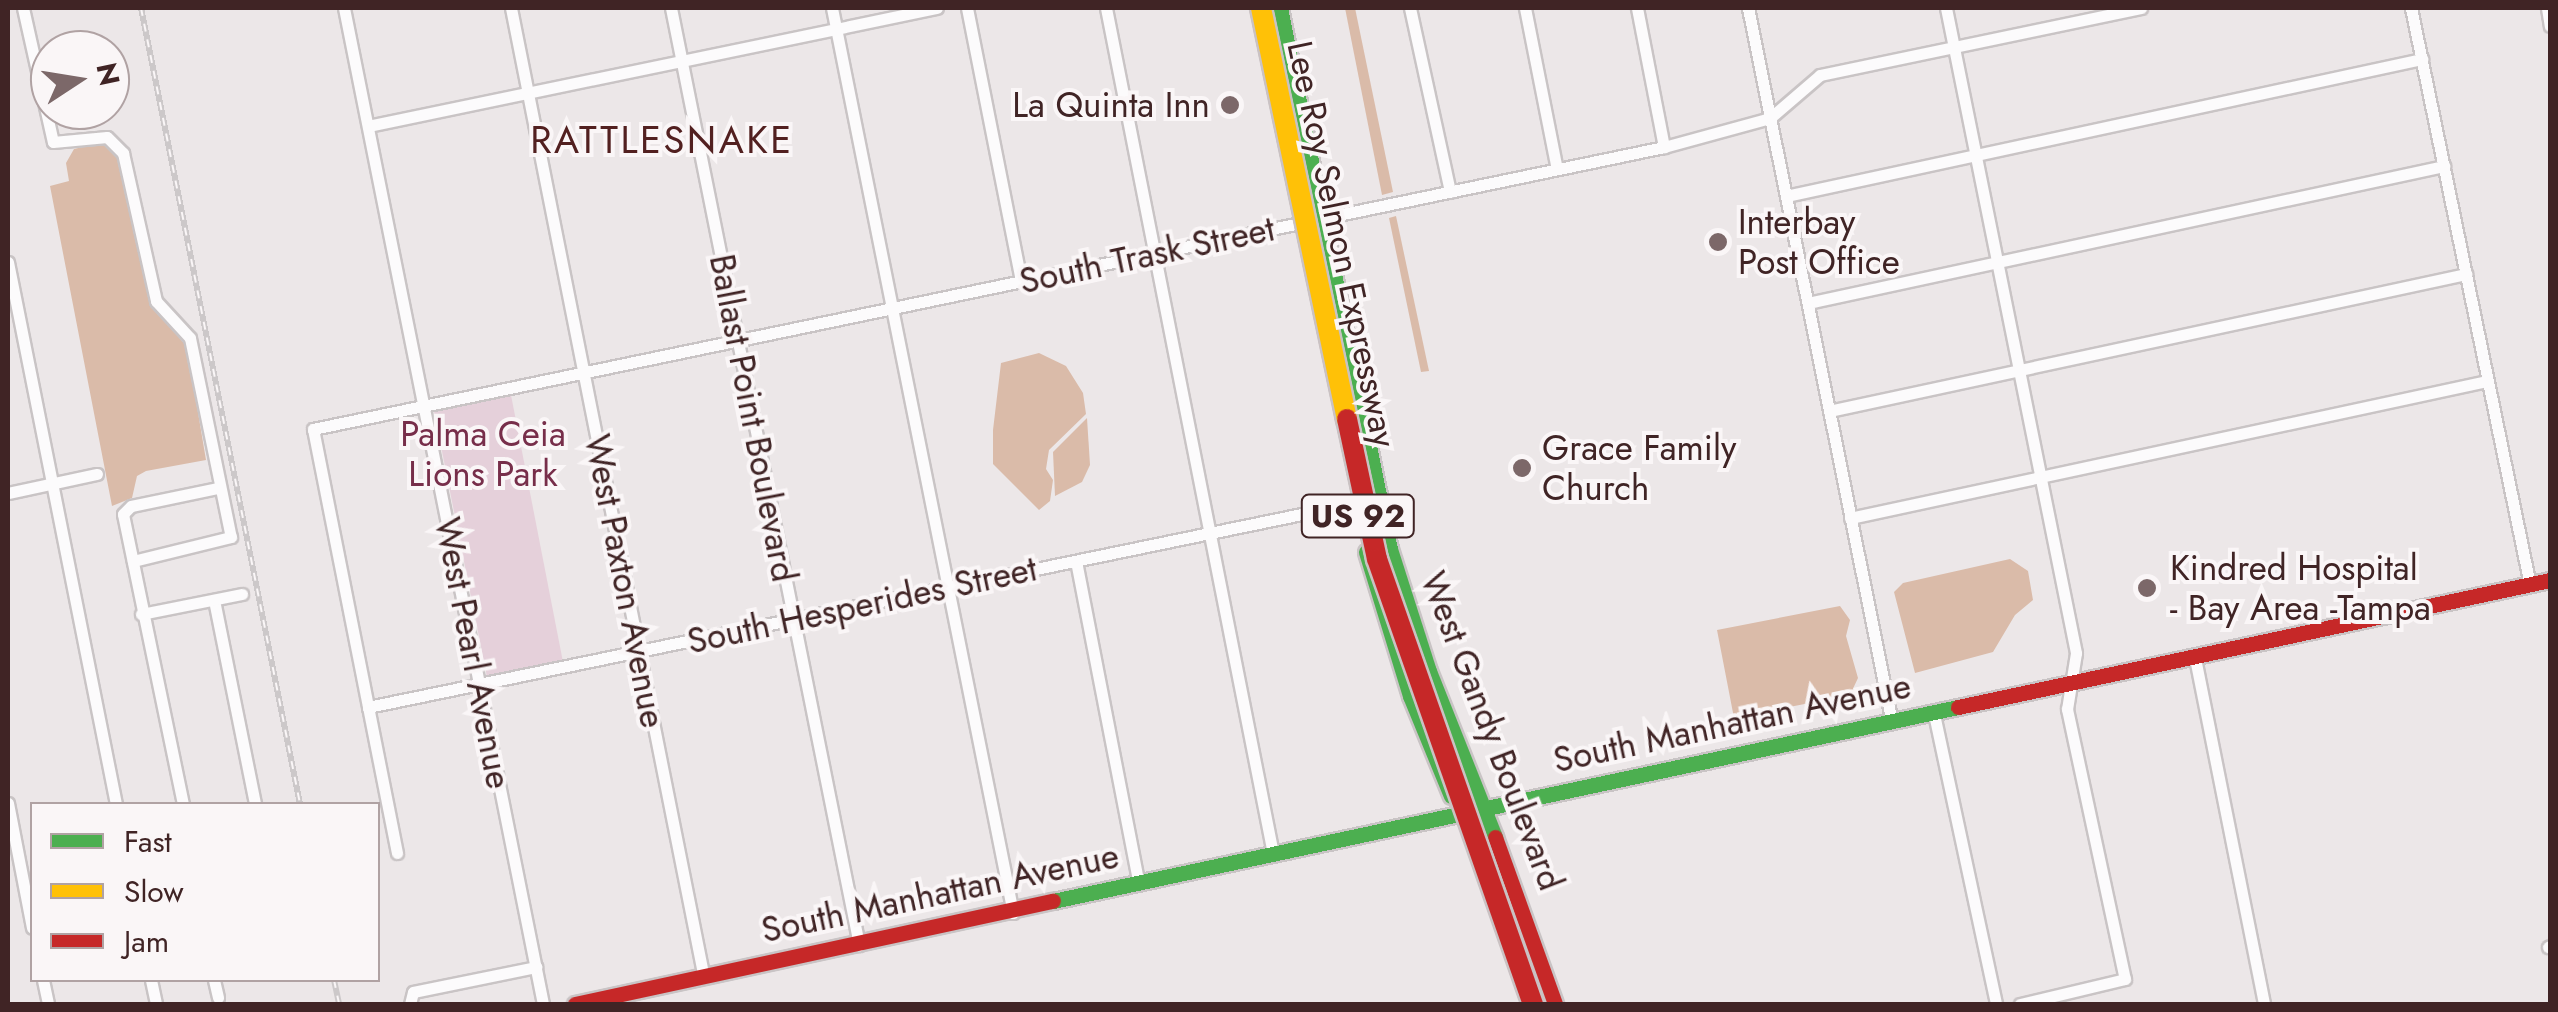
<!DOCTYPE html>
<style>
body{margin:0}
#map{position:relative;width:2558px;height:1012px;overflow:hidden;background:#ece7e8;font-family:Jost,sans-serif}
div>[style]{position:absolute}
.green>*{inset:0;background:#e5d0da}
.water>*{inset:0;background:#dabba9}
.roads{filter:drop-shadow(2px 0 #c9c4c5) drop-shadow(-2px 0 #c9c4c5) drop-shadow(0 2px #c9c4c5) drop-shadow(0 -2px #c9c4c5)}
.street>*{height:11px;margin:-5.5px;padding:0 5.5px;transform-origin:5.5px;border-radius:5.5px;background:#fcfbfc}
.fast>*{height:15px;margin:-7.5px;padding:0 7.5px;transform-origin:7.5px;border-radius:7.5px;background:#4caf50}
.jam>*{height:15px;margin:-7.5px;padding:0 7.5px;transform-origin:7.5px;border-radius:7.5px;background:#c62828}
.rail>*{height:6px;margin-top:-3px;transform-origin:0;background:repeating-linear-gradient(90deg,#faf6f7 0 8px,#ccc8c9 0 16px);box-sizing:border-box;border-block:2px solid #ccc8c9}
.bridges{filter:drop-shadow(2px 0 #cac2c3) drop-shadow(-2px 0 #cac2c3) drop-shadow(0 2px #cac2c3) drop-shadow(0 -2px #cac2c3)}
.slow-bridge>*{height:20px;margin:-10px;padding:0 10px;transform-origin:10px;border-radius:10px;background:#ffc107}
.jam-bridge>*{height:20px;margin:-10px;padding:0 10px;transform-origin:10px;border-radius:10px;background:#c62828}
.dots>*{width:28px;height:28px;translate:-50% -50%;box-sizing:border-box;border:5px solid #faf6f7;border-radius:50%}
span{translate:-50% -50%;white-space:nowrap;text-align:center;line-height:1.15;-webkit-text-stroke:8px #faf6f7;paint-order:stroke}
.shield-label span{padding:2px 8px;background:#faf6f7;border:2px solid;border-radius:8px;-webkit-text-stroke-width:0}
.shield-label{font-size:32px;color:#402425;font-weight:700}
.poi-label{font-size:35px;color:#402425}
.right{translate:-100% -50%;text-align:right}
.left{translate:0 -50%;text-align:left}
.street-label{font-size:35px;color:#402425}
.park-label{font-size:35px;color:#772e4a}
.neighbourhood-label{font-size:38px;color:#522020;letter-spacing:2.5px}
.frame{position:absolute;inset:0;border:10px solid #402425;pointer-events:none}
.legend{position:absolute;left:30px;top:802px;width:350px;height:180px;box-sizing:border-box;background:#faf6f7;border:2px solid #b0a2a3;margin:0;padding:12px 18px;list-style:none;font-size:30px;color:#402425}
.legend li{display:flex;align-items:center;gap:20px;height:50px}
.legend b{width:50px;border:2px solid #b0a2a3}
.north{position:absolute;left:30px;top:30px;width:100px;height:100px;box-sizing:border-box;background:#faf6f7;border:2px solid #b0a2a3;border-radius:50%;rotate:78deg;font-size:28px;font-weight:700;line-height:40px;text-align:center;color:#402425}
.north::after{content:'';display:block;margin:auto;width:35px;height:45px;background:#7c6869;clip-path:polygon(50% 0,100% 100%,50% 72%,0 100%)}
</style>
<div id="map">
<div class="green">
<div style="clip-path:polygon(511px 395px,563px 662px,487px 677px,434px 411px)"></div>
</div>
<div class="water">
<div style="clip-path:polygon(1345px 8px,1355px 8px,1393px 192px,1382px 195px)"></div>
<div style="clip-path:polygon(104px 142px,117px 152px,150px 302px,187px 347px,206px 460px,146px 471px,137px 476px,132px 498px,112px 506px,50px 186px,69px 181px,66px 163px,74px 149px)"></div>
<div style="clip-path:polygon(1396px 216px,1429px 371px,1421px 372px,1389px 218px)"></div>
<div style="clip-path:polygon(1039px 353px,1066px 366px,1083px 393px,1086px 414px,1049px 450px,1046px 469px,1053px 480px,1050px 501px,1039px 510px,993px 464px,993px 430px,1001px 363px)"></div>
<div style="clip-path:polygon(1087px 418px,1090px 465px,1082px 482px,1055px 496px,1053px 452px)"></div>
<div style="clip-path:polygon(2010px 559px,2028px 571px,2033px 600px,2015px 615px,1993px 652px,1915px 673px,1894px 592px,1903px 583px)"></div>
<div style="clip-path:polygon(1840px 606px,1850px 620px,1846px 636px,1858px 678px,1850px 695px,1734px 718px,1717px 630px)"></div>
</div>
<div class="roads">
<div class="street">
<div style="left:23px;top:8px;width:137px;rotate:77.4deg"></div>
<div style="left:53px;top:142px;width:54px;rotate:-5.3deg"></div>
<div style="left:107px;top:137px;width:23px;rotate:45deg"></div>
<div style="left:123px;top:153px;width:152px;rotate:77.4deg"></div>
<div style="left:156px;top:301px;width:50px;rotate:47.4deg"></div>
<div style="left:190px;top:338px;width:203px;rotate:78.4deg"></div>
<div style="left:231px;top:537px;width:101px;rotate:166.2deg"></div>
<div style="left:344px;top:8px;width:1016px;rotate:78.7deg"></div>
<div style="left:511px;top:8px;width:989px;rotate:78.75deg"></div>
<div style="left:671px;top:8px;width:956px;rotate:78.65deg"></div>
<div style="left:832px;top:8px;width:923px;rotate:78.69deg"></div>
<div style="left:967px;top:8px;width:278px;rotate:78.8deg"></div>
<div style="left:1106px;top:8px;width:862px;rotate:78.83deg"></div>
<div style="left:1410px;top:8px;width:188px;rotate:77.7deg"></div>
<div style="left:1525px;top:8px;width:164px;rotate:78.8deg"></div>
<div style="left:1637px;top:8px;width:142px;rotate:79deg"></div>
<div style="left:1748px;top:8px;width:729px;rotate:78.61deg"></div>
<div style="left:1946px;top:8px;width:658px;rotate:78.6deg"></div>
<div style="left:2076px;top:653px;width:57px;rotate:99.1deg"></div>
<div style="left:2067px;top:709px;width:276px;rotate:77.9deg"></div>
<div style="left:2125px;top:979px;width:108px;rotate:166.6deg"></div>
<div style="left:2411px;top:8px;width:589px;rotate:78.35deg"></div>
<div style="left:2547px;top:8px;width:18px;rotate:81deg"></div>
<div style="left:368px;top:126px;width:581px;rotate:-11.72deg"></div>
<div style="left:1786px;top:196px;width:651px;rotate:-12.16deg"></div>
<div style="left:8px;top:262px;width:553px;rotate:78.73deg"></div>
<div style="left:1808px;top:303px;width:651px;rotate:-12.16deg"></div>
<div style="left:1829px;top:411px;width:652px;rotate:-12.14deg"></div>
<div style="left:8px;top:493px;width:91px;rotate:-12.1deg"></div>
<div style="left:1850px;top:518px;width:652px;rotate:-12.14deg"></div>
<div style="left:1076px;top:561px;width:329px;rotate:79deg"></div>
<div style="left:214px;top:600px;width:208px;rotate:78.6deg"></div>
<div style="left:141px;top:614px;width:103px;rotate:-11.2deg"></div>
<div style="left:2195px;top:658px;width:353px;rotate:78.7deg"></div>
<div style="left:368px;top:707px;width:1008px;rotate:-11.68deg"></div>
<div style="left:1934px;top:714px;width:297px;rotate:77.9deg"></div>
<div style="left:8px;top:803px;width:127px;rotate:79.1deg"></div>
<div style="left:183px;top:804px;width:296px;rotate:-101.7deg"></div>
<div style="left:123px;top:514px;width:11px;rotate:-45deg"></div>
<div style="left:131px;top:506px;width:89px;rotate:-11.7deg"></div>
<div style="left:397px;top:853px;width:432px;rotate:-101.2deg"></div>
<div style="left:313px;top:429px;width:1380px;rotate:-11.79deg"></div>
<div style="left:1664px;top:147px;width:110px;rotate:-15.3deg"></div>
<div style="left:1770px;top:118px;width:66px;rotate:-40.7deg"></div>
<div style="left:1820px;top:75px;width:328px;rotate:-11.8deg"></div>
<div style="left:2548px;top:947px;width:2px;rotate:-27deg"></div>
<div style="left:43px;top:980px;width:25px;rotate:78deg"></div>
<div style="left:151px;top:980px;width:25px;rotate:78deg"></div>
<div style="left:214px;top:980px;width:18px;rotate:77deg"></div>
<div style="left:410px;top:1004px;width:12px;rotate:-76deg"></div>
<div style="left:413px;top:992px;width:126px;rotate:-11.5deg"></div>
</div>
<div class="fast">
<div style="left:1280px;top:8px;width:552px;rotate:78.51deg"></div>
<div style="left:1390px;top:549px;width:128px;rotate:72.3deg"></div>
<div style="left:1429px;top:671px;width:179px;rotate:68.3deg"></div>
<div style="left:1366px;top:552px;width:151px;rotate:73deg"></div>
<div style="left:1410px;top:696px;width:108px;rotate:67.7deg"></div>
<div style="left:1053px;top:901px;width:926px;rotate:-12.1deg"></div>
</div>
<div class="jam">
<div style="left:1958px;top:707px;width:605px;rotate:-12.11deg"></div>
<div style="left:1495px;top:837px;width:177px;rotate:70.2deg"></div>
<div style="left:575px;top:1004px;width:489px;rotate:-12.2deg"></div>
</div>
</div>
<div class="rail">
<div style="left:141px;top:8px;width:812px;rotate:78.7deg"></div>
<div style="left:334px;top:980px;width:25px;rotate:78deg"></div>
</div>
<div class="bridges">
<div class="slow-bridge">
<div style="left:1261px;top:8px;width:420px;rotate:78.2deg"></div>
</div>
<div class="jam-bridge">
<div style="left:1347px;top:419px;width:143px;rotate:77.9deg"></div>
<div style="left:1377px;top:559px;width:472px;rotate:70.7deg"></div>
</div>
</div>
<div class="dots">
<div style="left:1230px;top:105px;background:#7c6869"></div>
<div style="left:1718px;top:242px;background:#7c6869"></div>
<div style="left:1522px;top:468px;background:#7c6869"></div>
<div style="left:2147px;top:588px;background:#7c6869"></div>
</div>
<div class="shield-label">
<span style="left:1358px;top:516px">US 92</span>
</div>
<div class="poi-label">
<span class="right" style="left:1210px;top:105px">La Quinta Inn</span>
<span class="left" style="left:1738px;top:242px">Interbay<br>Post Office</span>
<span class="left" style="left:1542px;top:468px">Grace Family<br>Church</span>
<span class="left" style="left:2170px;top:588px">Kindred Hospital<br>- Bay Area -Tampa</span>
</div>
<div class="street-label">
<span style="left:1342px;top:244px;rotate:78deg">Lee Roy Selmon Expressway</span>
<span style="left:1147px;top:255px;rotate:-12deg">South Trask Street</span>
<span style="left:753px;top:418px;rotate:79deg">Ballast Point Boulevard</span>
<span style="left:625px;top:581px;rotate:79deg">West Paxton Avenue</span>
<span style="left:862px;top:605px;rotate:-12deg">South Hesperides Street</span>
<span style="left:473px;top:653px;rotate:79deg">West Pearl Avenue</span>
<span style="left:1732px;top:723px;rotate:-12deg">South Manhattan Avenue</span>
<span style="left:1492px;top:731px;rotate:69deg">West Gandy Boulevard</span>
<span style="left:940px;top:893px;rotate:-12deg">South Manhattan Avenue</span>
</div>
<div class="park-label">
<span style="left:483px;top:454px">Palma Ceia<br>Lions Park</span>
</div>
<div class="neighbourhood-label">
<span style="left:662px;top:140px">RATTLESNAKE</span>
</div>
<div class="frame"></div>
<ul class="legend">
<li><b style="height:12px;background:#4caf50"></b>Fast</li>
<li><b style="height:12px;background:#ffc107"></b>Slow</li>
<li><b style="height:12px;background:#c62828"></b>Jam</li>
</ul>
<div class="north">N</div>
</div>
